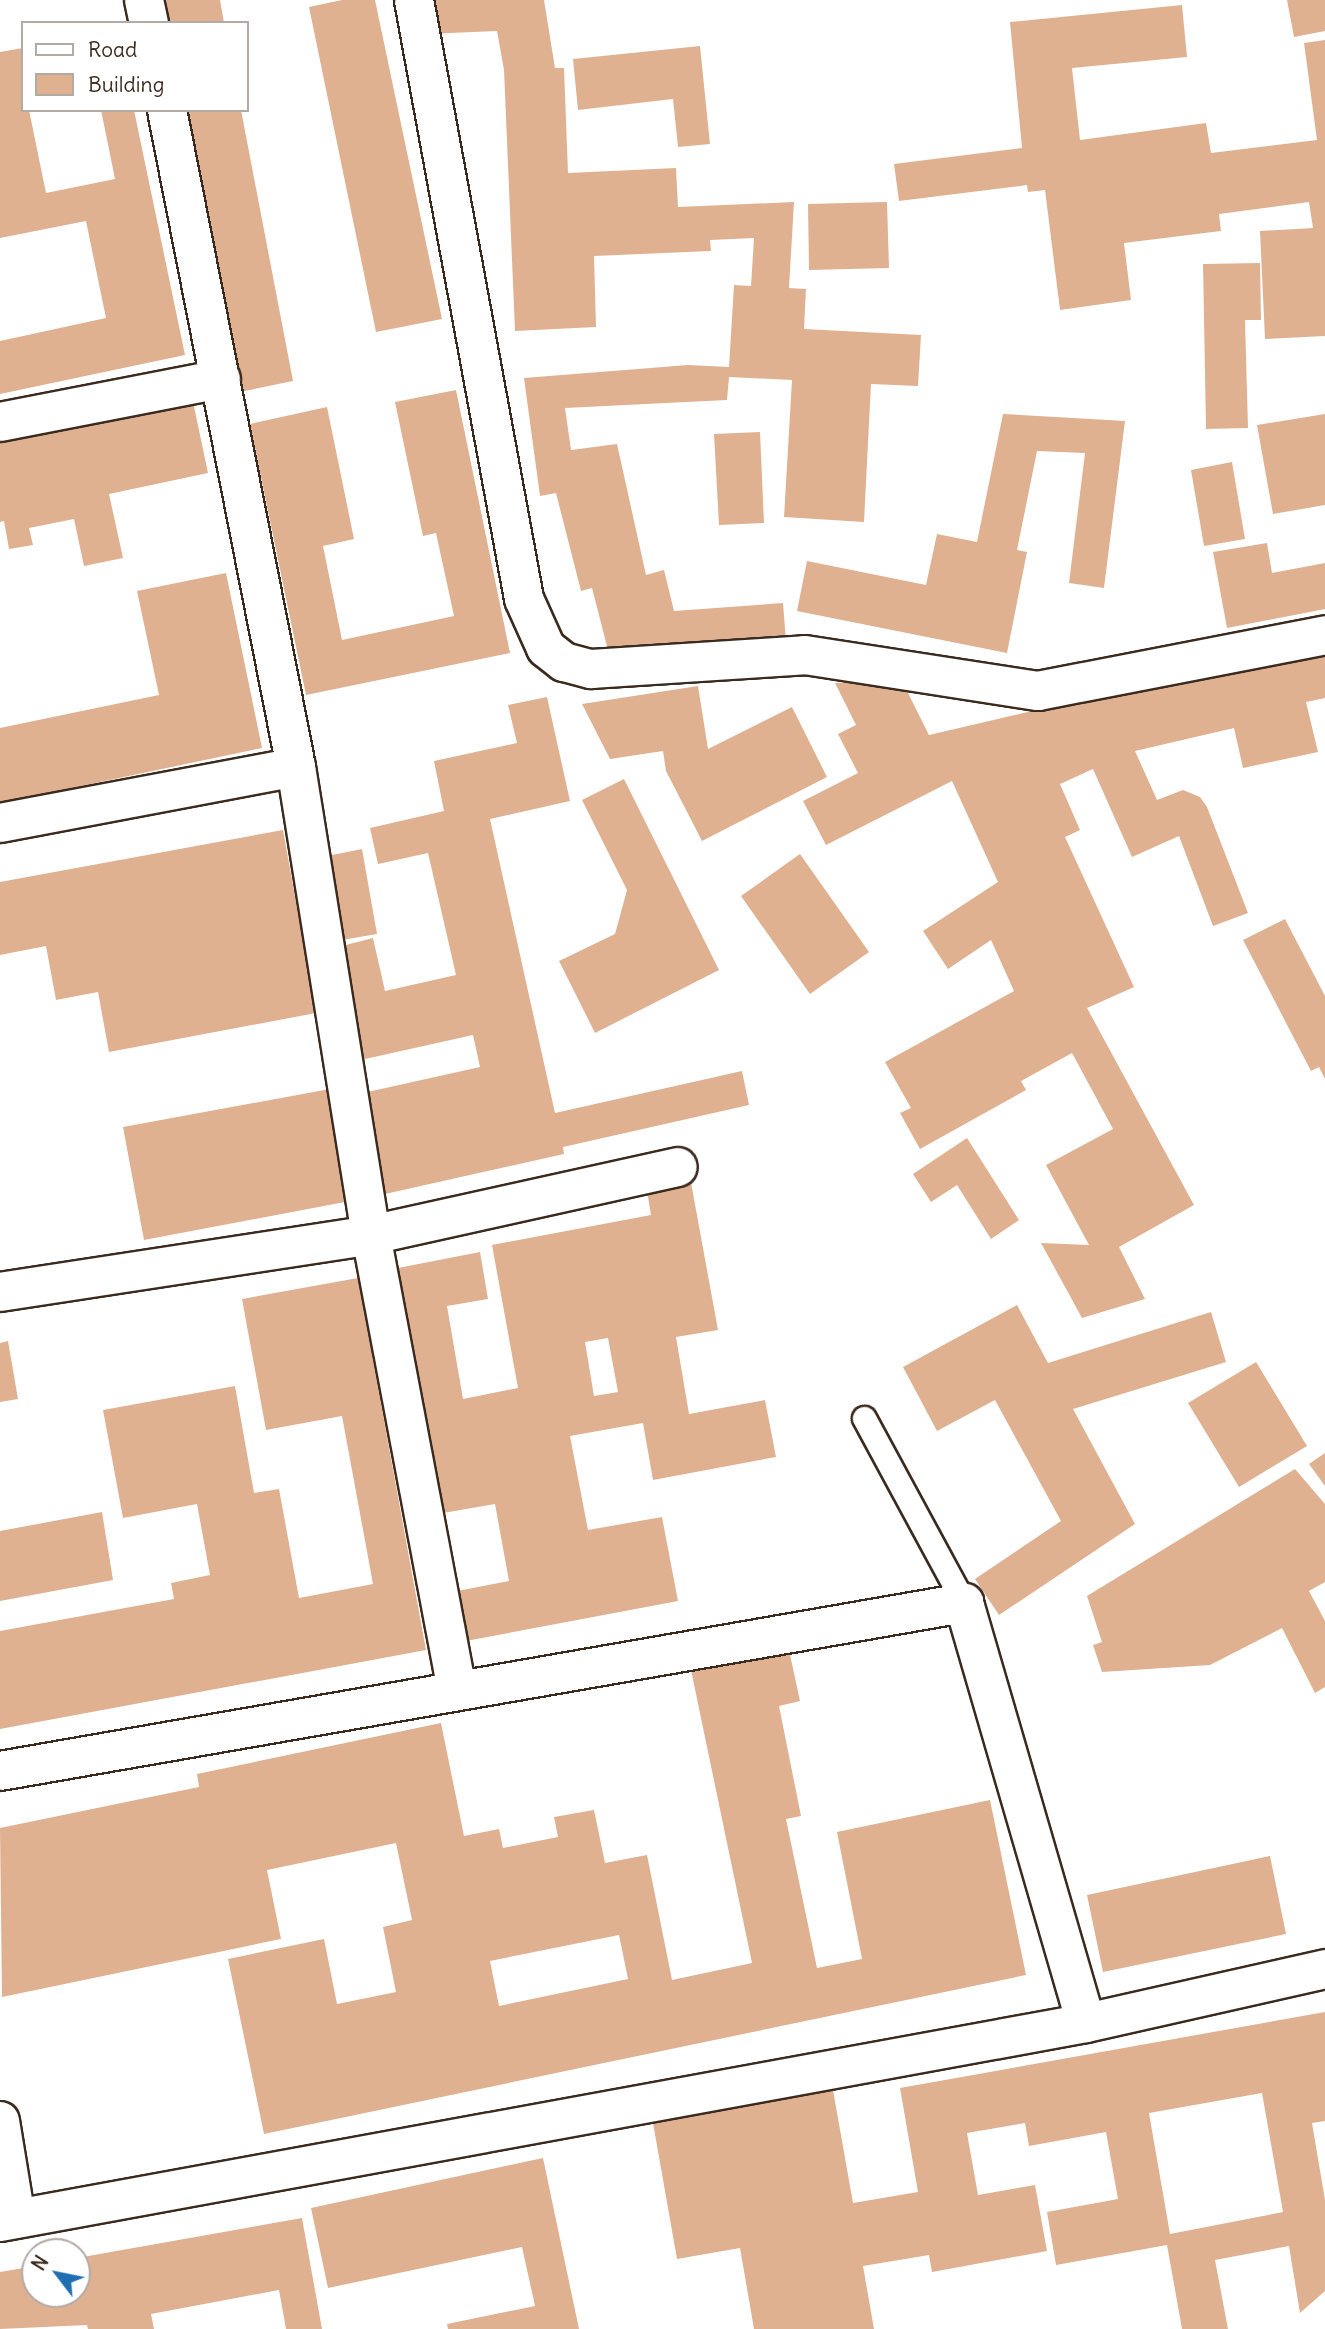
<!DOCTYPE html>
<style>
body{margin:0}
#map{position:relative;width:1325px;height:2329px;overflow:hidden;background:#fff;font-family:Delius,sans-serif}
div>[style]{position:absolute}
.building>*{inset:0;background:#e0b191}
.roads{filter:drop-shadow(2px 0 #3b2a1e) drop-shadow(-2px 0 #3b2a1e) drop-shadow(0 2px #3b2a1e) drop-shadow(0 -2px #3b2a1e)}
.service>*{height:23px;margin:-11.5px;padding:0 11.5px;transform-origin:11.5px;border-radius:11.5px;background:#fff}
.minor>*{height:38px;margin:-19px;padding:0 19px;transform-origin:19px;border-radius:19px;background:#fff}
span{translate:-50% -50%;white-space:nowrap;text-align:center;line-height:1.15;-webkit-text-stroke:5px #fff;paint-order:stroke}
.legend{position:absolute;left:21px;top:21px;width:228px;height:91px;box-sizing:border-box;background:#fff;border:2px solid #b1aaa5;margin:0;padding:9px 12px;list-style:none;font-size:21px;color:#3b2a1e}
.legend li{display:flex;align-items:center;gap:14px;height:35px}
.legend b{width:35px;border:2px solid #b1aaa5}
.north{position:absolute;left:21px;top:2238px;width:70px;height:70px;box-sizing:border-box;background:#fff;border:2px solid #b1aaa5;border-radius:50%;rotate:302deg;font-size:19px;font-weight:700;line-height:28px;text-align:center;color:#3b2a1e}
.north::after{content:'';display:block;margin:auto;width:24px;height:32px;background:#1f6fb2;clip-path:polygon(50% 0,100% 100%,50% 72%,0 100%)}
</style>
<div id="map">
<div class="building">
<div style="clip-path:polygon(165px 0,220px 0,224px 23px,169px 23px)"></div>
<div style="clip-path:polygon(342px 0,375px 0,442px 319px,376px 332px,309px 7px)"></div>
<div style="clip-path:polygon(424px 0,544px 0,555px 68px,564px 68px,568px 173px,676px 168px,678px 207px,794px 202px,789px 288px,806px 289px,804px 329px,921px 335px,918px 386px,871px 384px,864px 522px,784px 517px,792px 380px,729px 377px,727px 400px,565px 408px,571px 450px,617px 444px,646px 575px,664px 570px,674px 611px,783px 603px,786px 641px,609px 654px,592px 588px,581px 591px,556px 493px,540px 496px,524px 378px,688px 365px,729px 367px,734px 285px,751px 286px,754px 238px,710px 240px,711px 251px,594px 256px,596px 327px,515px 331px,504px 70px,497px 31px,426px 34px)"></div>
<div style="clip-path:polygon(1287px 0,1325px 0,1325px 31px,1294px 37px)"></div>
<div style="clip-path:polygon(1182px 5px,1187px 57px,1072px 68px,1080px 140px,1206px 123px,1211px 153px,1317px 140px,1304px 43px,1325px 40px,1325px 336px,1265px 339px,1260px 231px,1313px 228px,1309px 202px,1219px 214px,1221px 231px,1124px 243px,1131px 300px,1060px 310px,1045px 190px,1028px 192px,1027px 185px,899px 201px,894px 164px,1022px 148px,1010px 22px)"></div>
<div style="clip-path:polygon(700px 46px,710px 144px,678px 147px,673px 99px,578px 110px,573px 59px)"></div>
<div style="clip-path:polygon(23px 48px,23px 110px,29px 110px,46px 193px,115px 179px,101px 110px,134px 110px,185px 355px,0 394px,0 341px,106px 318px,86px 221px,0 238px,0 52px)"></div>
<div style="clip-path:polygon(186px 110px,241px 110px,293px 381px,240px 392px)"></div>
<div style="clip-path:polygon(887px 202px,889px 268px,809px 270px,808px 204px)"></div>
<div style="clip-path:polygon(1260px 263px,1261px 320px,1245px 320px,1248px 428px,1206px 429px,1203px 264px)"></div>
<div style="clip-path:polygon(456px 390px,510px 653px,306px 695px,250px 424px,327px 407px,354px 539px,323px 546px,342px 640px,454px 616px,436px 533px,423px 536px,395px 402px)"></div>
<div style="clip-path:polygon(192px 397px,208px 473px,109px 494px,123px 558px,84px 566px,74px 519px,29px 528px,33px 545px,9px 549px,4px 521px,0 522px,0 437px)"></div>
<div style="clip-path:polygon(1003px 414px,1125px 421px,1104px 588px,1069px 583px,1085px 453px,1037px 451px,1017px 550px,1027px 552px,1007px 653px,797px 611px,807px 561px,926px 585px,937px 534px,977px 542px)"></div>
<div style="clip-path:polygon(1325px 414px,1325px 505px,1273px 514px,1257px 425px)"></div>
<div style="clip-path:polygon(760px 432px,764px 523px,719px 525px,714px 434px)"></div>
<div style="clip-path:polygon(1232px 462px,1245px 539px,1204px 546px,1191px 470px)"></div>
<div style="clip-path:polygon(1267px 543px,1272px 573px,1325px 563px,1325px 609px,1227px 628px,1213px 552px)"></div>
<div style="clip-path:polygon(226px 573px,262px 748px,0 803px,0 728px,159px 695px,137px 591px)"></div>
<div style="clip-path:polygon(1325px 643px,1325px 698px,1306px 702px,1318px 752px,1243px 768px,1234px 728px,1135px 751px,1157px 800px,1183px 790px,1200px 797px,1207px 807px,1248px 913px,1213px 926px,1179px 836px,1132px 857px,1093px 769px,1060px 784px,1080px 830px,1065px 837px,1134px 987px,1087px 1008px,1194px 1205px,1119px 1247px,1145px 1299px,1082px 1318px,1041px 1243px,1089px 1245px,1046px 1165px,1113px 1129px,1072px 1053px,1021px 1081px,1026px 1090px,920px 1149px,900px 1113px,911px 1108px,885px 1062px,1014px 991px,991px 940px,948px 969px,923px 931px,998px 882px,952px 781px,826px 845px,803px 801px,858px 773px,838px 734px,856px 725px,835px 683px,902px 681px,929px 735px)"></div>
<div style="clip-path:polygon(698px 686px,708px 749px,792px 707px,827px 777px,702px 841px,666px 771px,663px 751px,610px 759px,582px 704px)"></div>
<div style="clip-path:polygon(547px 697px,570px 801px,490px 819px,555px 1113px,742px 1071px,749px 1105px,563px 1147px,564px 1154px,385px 1194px,363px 1093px,480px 1067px,473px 1035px,356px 1061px,338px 947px,373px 938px,385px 991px,456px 975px,428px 853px,378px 864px,370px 828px,444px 811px,434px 761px,517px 743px,508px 705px)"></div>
<div style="clip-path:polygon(624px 779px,719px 970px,595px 1033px,559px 961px,615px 934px,627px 890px,582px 800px)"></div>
<div style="clip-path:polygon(283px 830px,316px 1013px,109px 1052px,98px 992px,56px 1000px,46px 946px,0 955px,0 882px)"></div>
<div style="clip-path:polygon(362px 849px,377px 934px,342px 940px,327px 856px)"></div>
<div style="clip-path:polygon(800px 854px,869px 952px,810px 994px,741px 896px)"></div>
<div style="clip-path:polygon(1285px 919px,1325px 996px,1325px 1079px,1319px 1067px,1311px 1071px,1243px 940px)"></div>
<div style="clip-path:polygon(330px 1089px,350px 1201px,144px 1240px,123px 1127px)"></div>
<div style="clip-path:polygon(967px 1138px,1019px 1220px,991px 1239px,957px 1185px,931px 1202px,913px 1174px)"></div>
<div style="clip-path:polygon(evenodd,690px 1177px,718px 1330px,676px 1337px,689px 1414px,765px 1400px,776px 1457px,653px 1480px,643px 1423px,570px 1436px,588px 1530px,662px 1517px,678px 1601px,466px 1641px,457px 1591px,509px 1581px,495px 1504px,443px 1513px,398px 1268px,480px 1252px,488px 1299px,447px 1306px,463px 1399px,518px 1388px,492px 1245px,651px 1215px,646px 1185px,690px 1177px,608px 1338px,618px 1392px,594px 1396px,585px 1342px,608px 1338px)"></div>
<div style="clip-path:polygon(358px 1278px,426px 1650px,0 1729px,0 1631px,174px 1599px,171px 1583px,210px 1575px,197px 1504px,123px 1518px,103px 1410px,235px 1386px,254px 1493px,279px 1489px,299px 1598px,373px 1584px,342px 1416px,266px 1430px,242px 1299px)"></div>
<div style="clip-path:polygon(1017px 1305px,1048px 1363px,1211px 1312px,1226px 1362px,1073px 1409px,1135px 1524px,999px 1615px,975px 1579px,1061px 1521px,995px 1400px,937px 1431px,903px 1367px)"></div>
<div style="clip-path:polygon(8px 1341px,18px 1399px,0 1402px,0 1343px)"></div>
<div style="clip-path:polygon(1256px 1362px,1307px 1446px,1239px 1487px,1188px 1403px)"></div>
<div style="clip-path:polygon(1325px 1453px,1325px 1486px,1309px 1464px)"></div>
<div style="clip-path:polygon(1295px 1469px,1325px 1504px,1325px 1582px,1309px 1591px,1325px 1621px,1325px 1687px,1315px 1693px,1282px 1628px,1210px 1665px,1102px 1672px,1093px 1645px,1102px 1642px,1087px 1596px)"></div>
<div style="clip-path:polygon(102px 1512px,113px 1580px,0 1601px,0 1531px)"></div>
<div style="clip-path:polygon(evenodd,789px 1650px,800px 1701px,779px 1706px,801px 1816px,786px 1819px,817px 1968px,862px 1959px,837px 1832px,990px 1800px,1026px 1975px,264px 2134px,228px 1959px,324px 1939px,337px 2004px,396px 1992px,383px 1927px,412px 1920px,396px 1843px,267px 1870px,281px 1939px,2px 1997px,0 1828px,199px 1787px,197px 1774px,441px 1723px,464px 1836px,499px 1829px,503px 1848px,558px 1837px,554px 1817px,594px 1810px,605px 1863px,647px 1855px,672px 1980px,752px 1963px,691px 1670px,789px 1650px,619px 1935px,628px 1979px,499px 2006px,490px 1961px,619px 1935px)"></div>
<div style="clip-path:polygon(1270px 1856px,1286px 1934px,1103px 1972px,1087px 1895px)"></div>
<div style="clip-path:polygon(evenodd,1325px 2012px,1325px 2121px,1312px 2123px,1325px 2200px,1325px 2291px,1300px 2313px,1289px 2246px,1215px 2260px,1228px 2329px,1182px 2329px,1167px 2245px,1056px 2265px,1047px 2212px,1118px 2199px,1106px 2132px,1029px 2146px,1025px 2123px,967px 2133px,978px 2195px,1035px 2185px,1047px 2251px,932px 2272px,929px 2255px,863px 2266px,874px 2329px,754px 2329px,740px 2248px,677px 2259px,653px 2123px,833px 2090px,853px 2203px,918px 2192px,900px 2088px,1325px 2012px,1262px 2093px,1283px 2212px,1170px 2234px,1149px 2113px,1262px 2093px)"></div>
<div style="clip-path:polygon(543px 2158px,579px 2329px,448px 2329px,447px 2324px,535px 2306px,522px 2247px,328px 2288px,311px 2208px)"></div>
<div style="clip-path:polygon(302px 2218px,322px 2329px,286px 2329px,279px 2290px,151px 2314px,154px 2329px,88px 2329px,87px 2325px,0 2329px,0 2272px,35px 2266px,35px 2294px,77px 2294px,77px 2258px)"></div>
</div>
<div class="roads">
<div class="service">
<div style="left:864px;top:1418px;width:210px;rotate:61.6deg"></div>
</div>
<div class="minor">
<div style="left:144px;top:0;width:24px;rotate:78deg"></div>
<div style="left:414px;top:0;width:609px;rotate:79.59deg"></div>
<div style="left:524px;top:599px;width:54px;rotate:65.8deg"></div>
<div style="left:546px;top:648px;width:23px;rotate:38deg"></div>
<div style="left:564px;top:662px;width:28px;rotate:15deg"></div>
<div style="left:591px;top:669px;width:214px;rotate:-3.7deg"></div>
<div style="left:805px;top:655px;width:236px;rotate:8.8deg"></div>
<div style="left:1038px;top:691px;width:292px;rotate:-11deg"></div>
<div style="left:167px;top:110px;width:670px;rotate:78.89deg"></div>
<div style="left:296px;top:767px;width:474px;rotate:80.9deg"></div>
<div style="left:371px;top:1235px;width:464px;rotate:79.3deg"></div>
<div style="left:0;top:422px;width:225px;rotate:-11deg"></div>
<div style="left:0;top:823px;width:301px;rotate:-10.7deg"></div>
<div style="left:0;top:1292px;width:375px;rotate:-8.7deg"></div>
<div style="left:371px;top:1235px;width:314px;rotate:-12.5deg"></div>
<div style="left:0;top:1771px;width:979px;rotate:-9.89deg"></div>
<div style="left:964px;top:1603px;width:437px;rotate:73.8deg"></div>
<div style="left:0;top:2121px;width:99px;rotate:80.7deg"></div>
<div style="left:0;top:2222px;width:1104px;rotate:-10.38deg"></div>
<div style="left:1086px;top:2023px;width:245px;rotate:-12.7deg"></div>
</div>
</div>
<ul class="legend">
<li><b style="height:9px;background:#fff"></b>Road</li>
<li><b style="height:19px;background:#e0b191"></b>Building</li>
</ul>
<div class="north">N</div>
</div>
